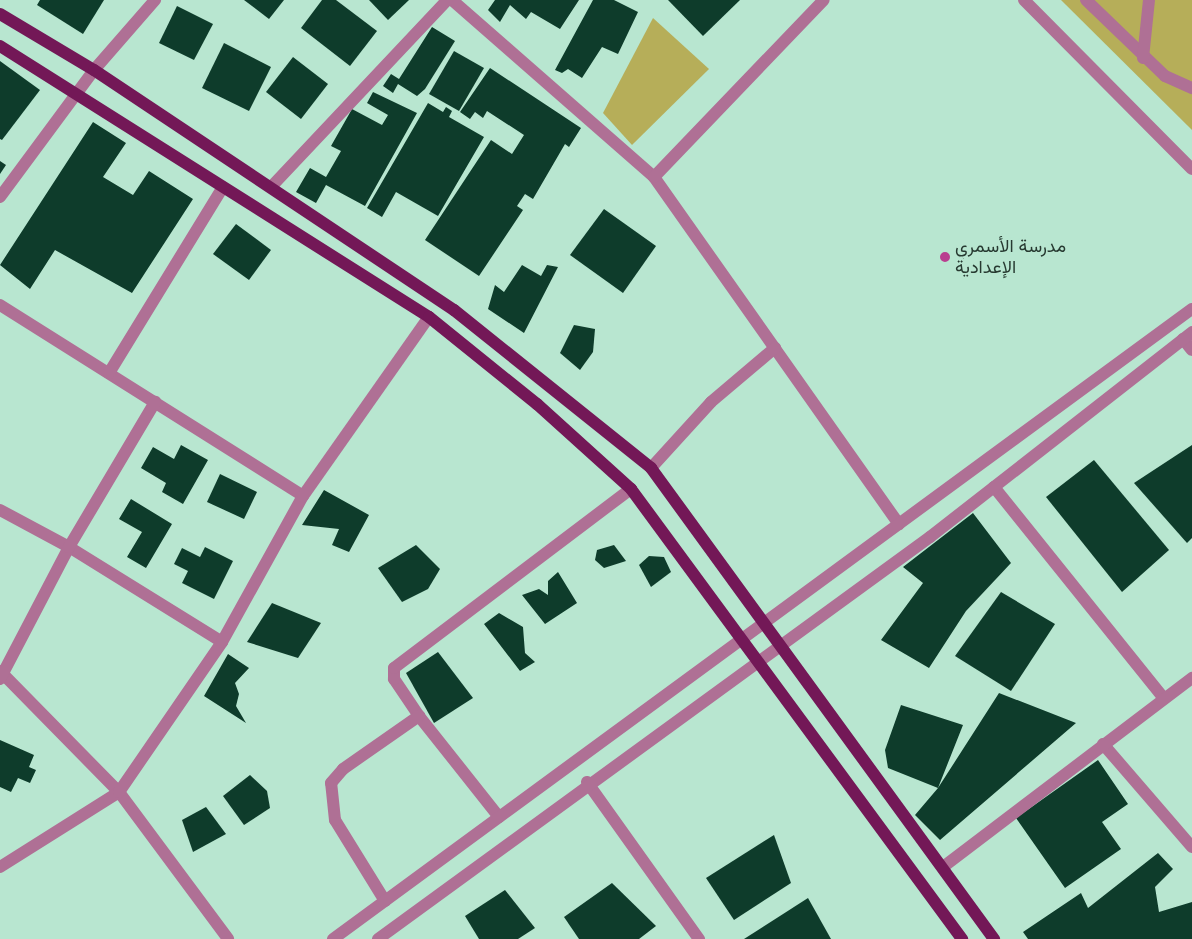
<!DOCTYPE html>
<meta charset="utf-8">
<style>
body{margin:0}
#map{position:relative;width:1192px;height:939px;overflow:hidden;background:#b8e6d0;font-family:Arial,Vazirmatn,sans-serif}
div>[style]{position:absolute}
.green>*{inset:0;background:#b6ae59}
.building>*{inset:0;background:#0e3c2b}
.minor>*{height:12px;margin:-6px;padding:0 6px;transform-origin:6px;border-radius:6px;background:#af7095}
.major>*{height:12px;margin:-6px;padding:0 6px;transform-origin:6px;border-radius:6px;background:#731857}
.dots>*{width:14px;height:14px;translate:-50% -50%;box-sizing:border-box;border:2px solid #b8e6d0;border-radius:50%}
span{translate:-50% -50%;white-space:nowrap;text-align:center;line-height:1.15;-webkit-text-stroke:5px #b8e6d0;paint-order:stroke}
.poi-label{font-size:18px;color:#273a31}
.left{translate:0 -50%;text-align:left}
</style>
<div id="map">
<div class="green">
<div style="clip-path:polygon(1061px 0,1192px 0,1192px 130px)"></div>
<div style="clip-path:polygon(653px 18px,709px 69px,632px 145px,603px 113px)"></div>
</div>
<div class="building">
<div style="clip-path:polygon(40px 0,104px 0,83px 34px,37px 5px)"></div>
<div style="clip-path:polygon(244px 0,284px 0,269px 19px)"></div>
<div style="clip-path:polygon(322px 0,336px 0,377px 31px,350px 66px,301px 28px)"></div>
<div style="clip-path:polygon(369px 0,409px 0,388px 20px)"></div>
<div style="clip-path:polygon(495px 0,579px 0,560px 29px,531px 12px,526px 19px,510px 5px,500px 22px,488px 10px)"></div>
<div style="clip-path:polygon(593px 0,614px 0,638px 12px,618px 54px,602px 47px,582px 78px,568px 69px,562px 73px,555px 70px)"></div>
<div style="clip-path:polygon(668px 0,740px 0,703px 36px)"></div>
<div style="clip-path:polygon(177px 6px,213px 24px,194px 60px,159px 43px)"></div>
<div style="clip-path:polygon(432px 27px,455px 41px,425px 89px,417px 96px,398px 84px,393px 93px,383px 86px,391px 74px,399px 79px)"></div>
<div style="clip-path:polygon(224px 43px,271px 67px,249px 111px,202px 88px)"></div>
<div style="clip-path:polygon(454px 51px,484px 68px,459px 111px,429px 94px)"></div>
<div style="clip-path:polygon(293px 57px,328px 84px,301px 119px,266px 92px)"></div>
<div style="clip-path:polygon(0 61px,40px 90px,2px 140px,0 139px)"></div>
<div style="clip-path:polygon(490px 68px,581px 128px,569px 147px,565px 144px,533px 199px,525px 194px,517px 206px,523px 210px,479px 276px,425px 240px,491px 140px,512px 154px,524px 135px,487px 111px,483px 118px,475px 112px,470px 119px,460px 112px)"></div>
<div style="clip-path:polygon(373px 92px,417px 113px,365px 206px,326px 185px,316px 203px,296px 192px,310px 168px,326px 177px,341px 151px,331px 146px,352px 109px,382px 125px,388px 115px,367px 103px)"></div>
<div style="clip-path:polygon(428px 103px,443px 112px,446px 107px,452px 111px,449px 117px,484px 137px,438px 216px,396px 192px,382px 217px,367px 208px)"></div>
<div style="clip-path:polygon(93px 122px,126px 143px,103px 177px,133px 195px,149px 171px,193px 199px,132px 293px,55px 250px,30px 289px,0 265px)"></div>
<div style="clip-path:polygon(0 161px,6px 165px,0 174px)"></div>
<div style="clip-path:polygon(604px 209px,656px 246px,623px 293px,570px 255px)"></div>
<div style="clip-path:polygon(236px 224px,271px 250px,249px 280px,213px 254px)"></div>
<div style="clip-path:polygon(522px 265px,541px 276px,547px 265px,558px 267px,524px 333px,488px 309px,495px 285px,504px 292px)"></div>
<div style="clip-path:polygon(574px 325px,595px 329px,593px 352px,580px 370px,560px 353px)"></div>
<div style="clip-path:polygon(181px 445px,208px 460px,183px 504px,162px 492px,166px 483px,141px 468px,153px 447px,174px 459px)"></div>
<div style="clip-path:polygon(1192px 445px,1192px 538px,1187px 543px,1134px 483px)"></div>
<div style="clip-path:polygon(1094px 460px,1169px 550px,1122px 592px,1046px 497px)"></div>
<div style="clip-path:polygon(220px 474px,257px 492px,244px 519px,207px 502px)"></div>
<div style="clip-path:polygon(324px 490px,369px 515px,349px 552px,332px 545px,339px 529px,302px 525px)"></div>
<div style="clip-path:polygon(131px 499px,172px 524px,146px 568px,127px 557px,142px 532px,119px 519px)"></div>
<div style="clip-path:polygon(973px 513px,1011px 563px,966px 611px,929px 668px,881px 640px,923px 583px,903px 567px)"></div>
<div style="clip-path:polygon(416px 545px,440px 569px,428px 589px,402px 602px,378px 568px)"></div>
<div style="clip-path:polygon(614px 545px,626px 561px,604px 568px,595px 560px,597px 550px)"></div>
<div style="clip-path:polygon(205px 547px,233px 561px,214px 599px,182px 583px,188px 571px,174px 564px,182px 548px,200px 557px)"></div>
<div style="clip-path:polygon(649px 556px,664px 557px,671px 572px,651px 587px,639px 565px)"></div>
<div style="clip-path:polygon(558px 572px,577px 603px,545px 624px,522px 595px,539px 589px,548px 595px,548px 581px)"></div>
<div style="clip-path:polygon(1001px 592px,1055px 624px,1011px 691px,955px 656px)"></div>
<div style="clip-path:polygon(272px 603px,321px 623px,298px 658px,247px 642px)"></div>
<div style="clip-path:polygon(499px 613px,523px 627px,525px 653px,535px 662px,520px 671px,484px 624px)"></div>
<div style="clip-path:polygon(438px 652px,473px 698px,434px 723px,406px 673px)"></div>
<div style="clip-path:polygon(228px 654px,249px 668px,235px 683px,239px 694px,236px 706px,246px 723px,204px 696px)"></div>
<div style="clip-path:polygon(999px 693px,1076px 723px,940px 840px,915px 815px,938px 788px,888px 768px,885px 750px,901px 705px,963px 725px,938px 788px)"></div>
<div style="clip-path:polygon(0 740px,34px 755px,29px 767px,36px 770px,30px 783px,18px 778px,11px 792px,0 787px)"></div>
<div style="clip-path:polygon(1098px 760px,1128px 804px,1102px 822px,1121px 849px,1065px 888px,1016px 818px)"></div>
<div style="clip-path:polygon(250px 775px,267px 791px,270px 808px,244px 825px,223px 796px)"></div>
<div style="clip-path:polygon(206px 807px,226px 834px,193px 852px,182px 820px)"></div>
<div style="clip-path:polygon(774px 835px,791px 883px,734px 920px,706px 878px)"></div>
<div style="clip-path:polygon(1158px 853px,1173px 869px,1155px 887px,1159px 912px,1192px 902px,1192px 939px,1028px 939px,1023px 932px,1081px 893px,1088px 908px)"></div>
<div style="clip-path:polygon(612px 883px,656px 926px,639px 939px,579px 939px,564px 917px)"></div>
<div style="clip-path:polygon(505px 890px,535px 928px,518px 939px,479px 939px,465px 916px)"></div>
<div style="clip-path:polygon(808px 898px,831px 939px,744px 939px)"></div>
</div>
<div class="minor">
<div style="left:452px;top:0;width:269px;rotate:41.2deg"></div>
<div style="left:654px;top:177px;width:425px;rotate:54.8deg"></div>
<div style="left:1024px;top:0;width:238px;rotate:45.2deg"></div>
<div style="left:1086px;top:0;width:110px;rotate:43.9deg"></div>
<div style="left:1165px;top:76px;width:30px;rotate:24deg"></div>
<div style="left:1143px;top:58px;width:58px;rotate:-84.1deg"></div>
<div style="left:654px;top:177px;width:245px;rotate:-46.2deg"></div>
<div style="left:272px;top:186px;width:255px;rotate:-46.7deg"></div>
<div style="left:0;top:197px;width:158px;rotate:-53.5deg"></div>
<div style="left:94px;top:70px;width:93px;rotate:-48.9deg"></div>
<div style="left:0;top:305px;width:358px;rotate:32.2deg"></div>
<div style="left:1183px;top:339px;width:14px;rotate:51deg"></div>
<div style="left:109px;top:373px;width:218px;rotate:-58.5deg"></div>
<div style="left:651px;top:468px;width:89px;rotate:-47.7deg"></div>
<div style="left:711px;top:402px;width:84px;rotate:-40.2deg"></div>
<div style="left:994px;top:487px;width:270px;rotate:51.2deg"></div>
<div style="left:0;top:510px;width:78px;rotate:28.2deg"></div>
<div style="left:69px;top:547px;width:180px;rotate:31.8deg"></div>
<div style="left:0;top:671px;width:170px;rotate:45.5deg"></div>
<div style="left:119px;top:792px;width:183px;rotate:53.4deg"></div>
<div style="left:0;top:679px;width:149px;rotate:-62.4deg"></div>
<div style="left:69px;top:547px;width:169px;rotate:-59.3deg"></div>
<div style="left:1103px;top:744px;width:136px;rotate:49.2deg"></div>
<div style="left:587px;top:782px;width:193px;rotate:54.5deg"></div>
<div style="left:499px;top:817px;width:129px;rotate:-128.4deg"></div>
<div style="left:419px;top:716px;width:45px;rotate:-124deg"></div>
<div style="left:394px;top:679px;width:11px;rotate:-90deg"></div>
<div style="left:394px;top:668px;width:297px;rotate:-37.1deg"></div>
<div style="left:0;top:867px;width:141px;rotate:-32.2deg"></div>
<div style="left:119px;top:792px;width:182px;rotate:-55.5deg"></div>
<div style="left:222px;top:642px;width:167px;rotate:-61deg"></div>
<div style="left:303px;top:496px;width:219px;rotate:-54.9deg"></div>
<div style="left:943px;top:867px;width:313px;rotate:-37.2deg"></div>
<div style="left:385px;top:901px;width:95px;rotate:-121.7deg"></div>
<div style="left:335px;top:820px;width:37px;rotate:-96deg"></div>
<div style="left:331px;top:783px;width:18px;rotate:-49deg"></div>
<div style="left:343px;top:769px;width:93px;rotate:-34.9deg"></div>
<div style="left:333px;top:939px;width:1065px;rotate:-36.26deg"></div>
<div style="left:378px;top:939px;width:683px;rotate:-36.06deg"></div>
<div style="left:930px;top:537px;width:333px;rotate:-38deg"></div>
</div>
<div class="major">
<div style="left:0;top:14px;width:109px;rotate:30.8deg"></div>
<div style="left:94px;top:70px;width:433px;rotate:33.7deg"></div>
<div style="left:454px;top:310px;width:253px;rotate:38.7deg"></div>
<div style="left:651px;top:468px;width:583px;rotate:53.94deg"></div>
<div style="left:0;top:46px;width:507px;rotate:32.28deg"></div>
<div style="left:429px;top:317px;width:139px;rotate:38.9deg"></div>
<div style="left:537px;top:404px;width:127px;rotate:42.1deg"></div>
<div style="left:631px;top:489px;width:559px;rotate:53.66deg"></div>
</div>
<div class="dots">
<div style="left:945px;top:257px;background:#b93e8f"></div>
</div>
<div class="poi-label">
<span class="left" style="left:955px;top:257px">مدرسة الأسمري<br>الإعدادية</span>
</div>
</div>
